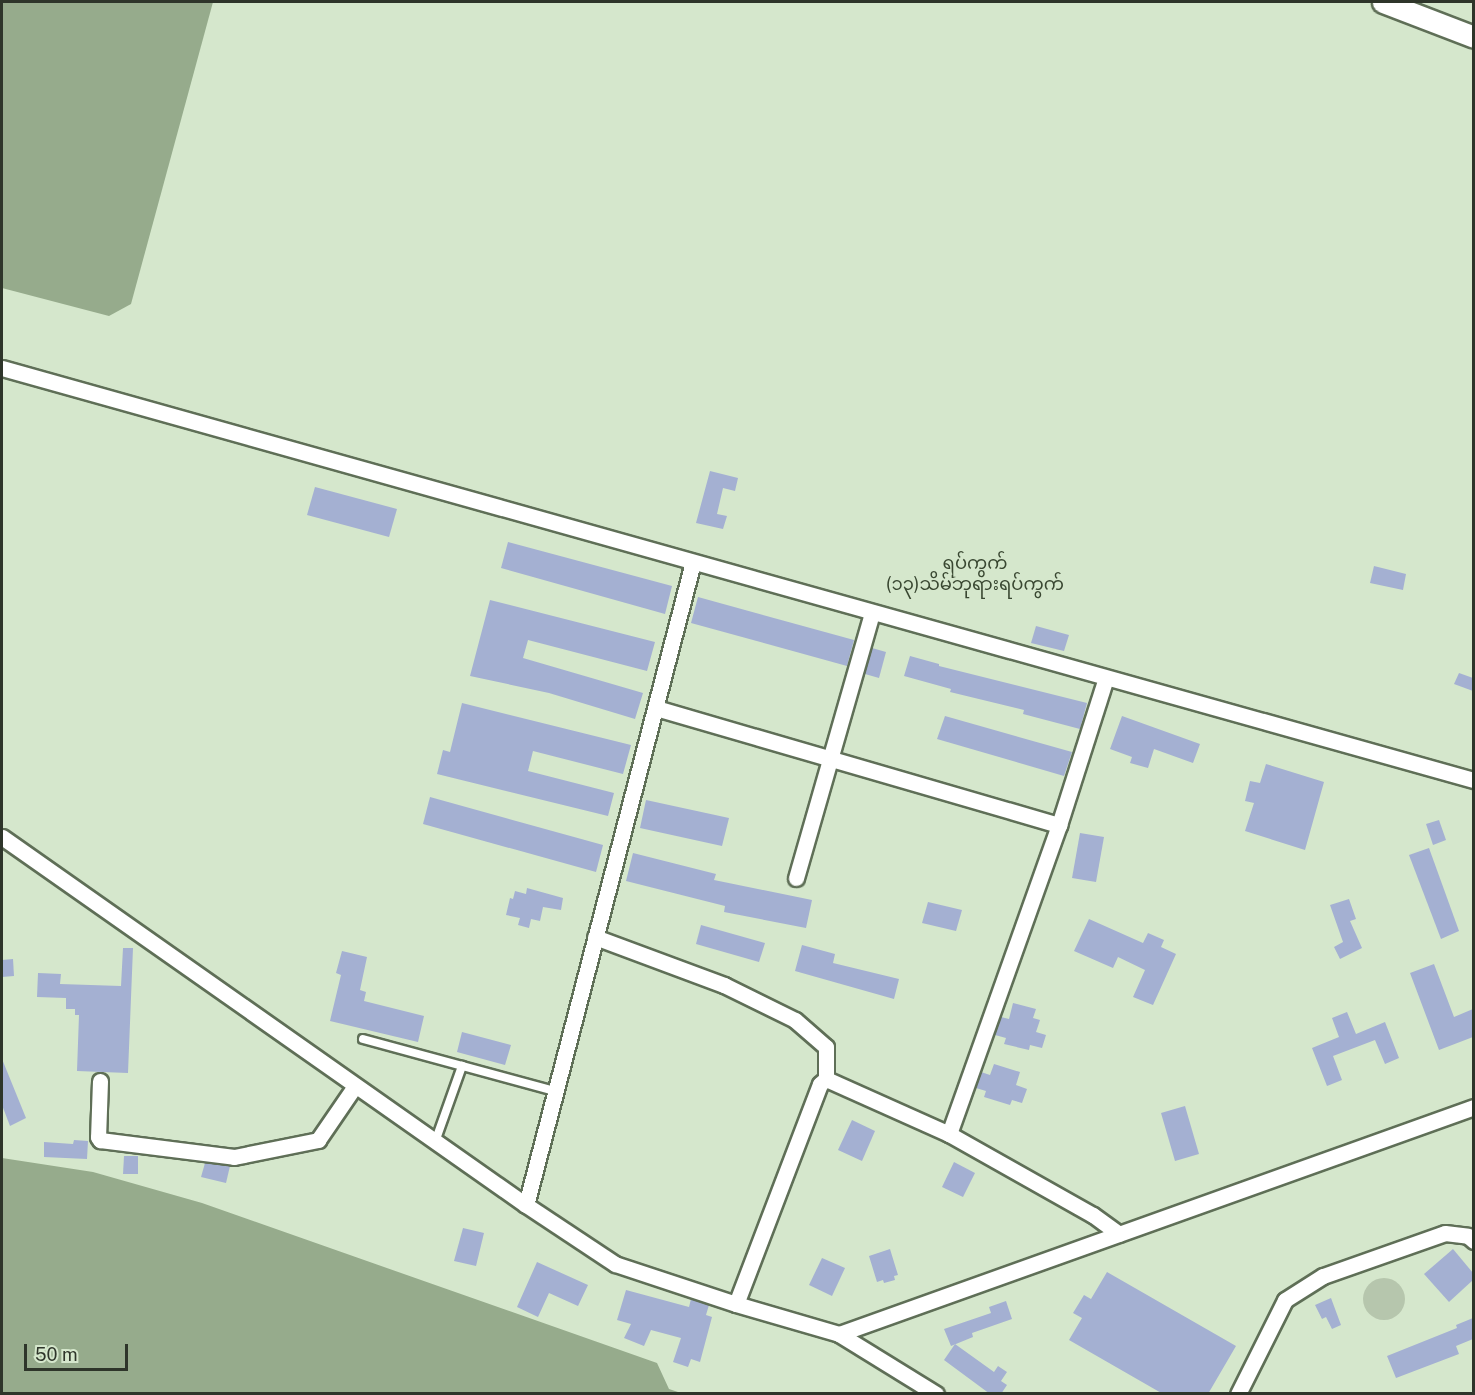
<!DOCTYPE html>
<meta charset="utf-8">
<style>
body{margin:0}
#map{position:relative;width:1475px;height:1395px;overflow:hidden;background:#d5e7cc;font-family:"Public Sans","Noto Sans Myanmar",sans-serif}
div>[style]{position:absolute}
.green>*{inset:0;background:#b6c6ad}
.round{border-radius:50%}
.water>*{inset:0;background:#96ab8c}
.building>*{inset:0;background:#a4b0d2}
.roads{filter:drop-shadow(2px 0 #5f6f57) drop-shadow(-2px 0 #5f6f57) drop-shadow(0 2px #5f6f57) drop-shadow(0 -2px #5f6f57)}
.lane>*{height:8px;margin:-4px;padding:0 4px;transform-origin:4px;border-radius:4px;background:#fff}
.street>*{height:15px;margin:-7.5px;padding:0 7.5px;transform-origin:7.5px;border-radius:7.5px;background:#fff}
.secondary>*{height:21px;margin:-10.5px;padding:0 10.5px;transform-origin:10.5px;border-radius:10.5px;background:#fff}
span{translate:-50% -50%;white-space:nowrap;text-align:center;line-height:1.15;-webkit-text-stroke:6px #d5e7cc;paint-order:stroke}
.quarter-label{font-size:18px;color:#394731}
.frame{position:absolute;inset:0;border:3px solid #2e352a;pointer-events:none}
.scale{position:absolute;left:24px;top:1344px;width:104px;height:27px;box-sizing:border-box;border:3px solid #2e352a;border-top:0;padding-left:8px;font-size:18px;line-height:21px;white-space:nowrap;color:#2e352a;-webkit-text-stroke:4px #d5e7cc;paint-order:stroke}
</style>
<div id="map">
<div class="green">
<div class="round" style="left:1363px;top:1278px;width:42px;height:42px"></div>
</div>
<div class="water">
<div style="clip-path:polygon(2px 2px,213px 2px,131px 304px,109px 316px,2px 288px)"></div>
<div style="clip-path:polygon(2px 1158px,93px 1172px,202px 1203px,657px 1363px,669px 1389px,681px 1393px,2px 1393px)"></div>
</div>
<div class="building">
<div style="clip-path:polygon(710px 471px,738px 478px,735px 491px,723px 488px,717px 514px,727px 516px,723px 529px,696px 523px)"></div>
<div style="clip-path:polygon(315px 487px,397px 509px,389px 537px,307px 515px)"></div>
<div style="clip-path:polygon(508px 542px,672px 586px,665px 614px,501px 568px)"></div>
<div style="clip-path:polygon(1374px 566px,1406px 574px,1403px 590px,1370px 583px)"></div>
<div style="clip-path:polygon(698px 597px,854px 640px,847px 666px,691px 623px)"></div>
<div style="clip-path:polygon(490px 600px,655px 642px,647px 671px,528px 640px,523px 658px,643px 693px,635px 719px,549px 693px,470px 676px)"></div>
<div style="clip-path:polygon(1036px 626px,1069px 635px,1064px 651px,1031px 643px)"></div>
<div style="clip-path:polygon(872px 648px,886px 652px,879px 678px,865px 674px)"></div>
<div style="clip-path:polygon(910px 656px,939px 664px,939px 666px,1087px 703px,1080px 729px,1023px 714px,1024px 710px,950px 692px,951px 689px,904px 676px)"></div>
<div style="clip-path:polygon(1459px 673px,1473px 678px,1473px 691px,1454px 684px)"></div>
<div style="clip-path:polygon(462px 703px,631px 745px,623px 774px,533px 751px,528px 771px,614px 793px,608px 816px,437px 774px,443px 750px,450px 752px)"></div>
<div style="clip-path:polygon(945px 716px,1072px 752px,1064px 776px,937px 739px)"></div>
<div style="clip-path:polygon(1122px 716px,1200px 744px,1193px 763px,1154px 749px,1148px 768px,1130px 763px,1132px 757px,1110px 749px)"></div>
<div style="clip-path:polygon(1266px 764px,1324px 782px,1305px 850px,1245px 831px,1254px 803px,1245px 801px,1250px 781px,1260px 783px)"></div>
<div style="clip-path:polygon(430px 797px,603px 845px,596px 872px,423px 824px)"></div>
<div style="clip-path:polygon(646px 800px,729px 818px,722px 846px,640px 828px)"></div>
<div style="clip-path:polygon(1439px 820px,1446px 840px,1433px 845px,1426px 824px)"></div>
<div style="clip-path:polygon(1080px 833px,1104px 837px,1096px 882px,1072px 878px)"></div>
<div style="clip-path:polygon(1429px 848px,1459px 931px,1441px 939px,1409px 855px)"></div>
<div style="clip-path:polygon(633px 853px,716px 874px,714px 880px,812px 900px,806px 928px,724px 912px,725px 906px,626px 881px)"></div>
<div style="clip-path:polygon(527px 888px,563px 898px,561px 910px,543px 907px,540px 921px,531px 919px,529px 928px,518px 925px,520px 918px,506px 915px,510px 898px,513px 899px,515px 891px,526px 894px)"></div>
<div style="clip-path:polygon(1349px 899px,1356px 919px,1350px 921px,1362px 948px,1340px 959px,1334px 947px,1343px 942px,1330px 905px)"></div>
<div style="clip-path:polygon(928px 902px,962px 910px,956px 931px,922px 923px)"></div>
<div style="clip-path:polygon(1089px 919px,1143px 943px,1148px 933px,1164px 940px,1161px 947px,1176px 954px,1153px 1005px,1133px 997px,1145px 970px,1118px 957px,1113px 968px,1074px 951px)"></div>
<div style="clip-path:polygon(701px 925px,765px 943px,759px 962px,696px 944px)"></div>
<div style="clip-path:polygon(802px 945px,835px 954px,833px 963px,899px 979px,894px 999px,795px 971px)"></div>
<div style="clip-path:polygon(123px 948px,133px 948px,128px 1073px,77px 1071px,79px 1015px,75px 1015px,75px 1009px,66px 1009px,66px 998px,37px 997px,38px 973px,61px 974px,60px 984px,121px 986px)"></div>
<div style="clip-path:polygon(342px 951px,367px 957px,360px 990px,366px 992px,364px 1001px,424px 1016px,418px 1042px,330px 1021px,341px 975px,336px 973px)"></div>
<div style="clip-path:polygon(13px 959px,14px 976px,2px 977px,2px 960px)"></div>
<div style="clip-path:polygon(1434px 964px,1454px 1017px,1473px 1009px,1473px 1037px,1439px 1050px,1410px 973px)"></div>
<div style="clip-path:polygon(1013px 1003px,1036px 1009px,1033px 1018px,1040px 1020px,1036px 1032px,1046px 1035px,1042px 1048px,1030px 1045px,1029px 1050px,1004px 1044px,1006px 1038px,995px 1035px,1001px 1017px,1009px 1019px)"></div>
<div style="clip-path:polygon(1347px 1012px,1356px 1034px,1385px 1022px,1399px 1058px,1385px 1064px,1375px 1040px,1333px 1056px,1342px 1080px,1327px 1086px,1312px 1048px,1339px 1037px,1332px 1018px)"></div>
<div style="clip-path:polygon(462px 1032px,511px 1045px,505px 1065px,457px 1052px)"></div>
<div style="clip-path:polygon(2px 1059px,26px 1118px,10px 1126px,2px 1105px)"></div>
<div style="clip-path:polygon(994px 1064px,1020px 1072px,1016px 1085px,1027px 1089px,1022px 1103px,1012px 1100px,1010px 1105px,984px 1097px,986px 1091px,976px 1088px,981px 1072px,990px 1075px)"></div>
<div style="clip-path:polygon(1185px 1106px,1199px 1154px,1175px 1161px,1161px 1113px)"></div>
<div style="clip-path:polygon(852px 1120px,875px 1131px,862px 1161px,838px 1150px)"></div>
<div style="clip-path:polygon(74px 1140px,88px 1141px,87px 1159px,44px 1157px,44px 1142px,73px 1144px)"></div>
<div style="clip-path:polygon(124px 1156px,138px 1156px,138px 1174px,123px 1174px)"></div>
<div style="clip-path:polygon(954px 1162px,975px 1173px,963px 1197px,942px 1187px)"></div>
<div style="clip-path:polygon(205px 1163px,230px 1166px,226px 1183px,201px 1177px)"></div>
<div style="clip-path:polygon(463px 1228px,484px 1233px,476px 1266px,454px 1261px)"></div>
<div style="clip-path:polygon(890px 1249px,898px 1275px,894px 1276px,895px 1280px,884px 1283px,883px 1280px,877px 1282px,869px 1256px)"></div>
<div style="clip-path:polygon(1453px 1249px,1473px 1273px,1473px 1280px,1449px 1302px,1424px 1274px)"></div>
<div style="clip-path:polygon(822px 1258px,845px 1268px,832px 1296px,809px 1285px)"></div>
<div style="clip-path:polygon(537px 1262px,588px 1285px,578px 1306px,549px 1293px,538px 1317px,517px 1307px)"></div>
<div style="clip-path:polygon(1107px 1272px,1236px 1346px,1208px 1394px,1163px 1394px,1069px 1340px,1082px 1318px,1073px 1313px,1084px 1295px,1091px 1299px)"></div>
<div style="clip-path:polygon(626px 1290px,689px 1307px,691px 1299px,709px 1305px,706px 1315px,712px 1317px,700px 1362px,691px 1359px,688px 1367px,673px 1362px,681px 1338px,651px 1330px,644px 1346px,624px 1338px,631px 1324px,617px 1320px)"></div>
<div style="clip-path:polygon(1331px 1298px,1341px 1325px,1332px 1329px,1326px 1317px,1322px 1319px,1315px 1305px)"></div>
<div style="clip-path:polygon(1006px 1301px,1012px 1319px,972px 1333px,973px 1337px,951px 1346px,944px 1329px,991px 1313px,989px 1307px)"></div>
<div style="clip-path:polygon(1473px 1318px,1473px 1339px,1456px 1346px,1459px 1354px,1396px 1378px,1387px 1356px,1457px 1328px,1456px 1325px)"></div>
<div style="clip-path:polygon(955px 1344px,994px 1372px,998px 1366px,1007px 1372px,1001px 1381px,1007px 1385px,1001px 1394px,990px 1394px,944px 1360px)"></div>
</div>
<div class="roads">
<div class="lane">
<div style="left:363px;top:1039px;width:199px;rotate:15.2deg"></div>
<div style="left:435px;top:1142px;width:81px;rotate:-70.4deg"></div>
</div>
<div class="street">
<div style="left:2px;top:368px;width:1529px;rotate:15.64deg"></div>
<div style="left:656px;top:708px;width:420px;rotate:16.2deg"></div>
<div style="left:2px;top:837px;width:640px;rotate:35.08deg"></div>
<div style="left:526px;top:1205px;width:107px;rotate:33.5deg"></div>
<div style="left:615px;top:1264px;width:127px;rotate:18.3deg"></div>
<div style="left:736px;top:1304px;width:107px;rotate:16.2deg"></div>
<div style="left:839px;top:1334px;width:114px;rotate:31.7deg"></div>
<div style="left:796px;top:878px;width:276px;rotate:-74deg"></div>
<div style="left:595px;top:937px;width:138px;rotate:20.4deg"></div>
<div style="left:724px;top:985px;width:79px;rotate:26.2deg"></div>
<div style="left:795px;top:1020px;width:41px;rotate:41.1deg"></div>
<div style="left:826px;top:1047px;width:32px;rotate:90deg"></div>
<div style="left:100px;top:1081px;width:56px;rotate:92deg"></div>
<div style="left:98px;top:1137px;width:4px;rotate:56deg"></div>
<div style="left:100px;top:1140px;width:135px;rotate:7.2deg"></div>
<div style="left:234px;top:1157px;width:86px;rotate:-11.4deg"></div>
<div style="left:318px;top:1140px;width:65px;rotate:-55.6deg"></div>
<div style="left:949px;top:1134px;width:328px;rotate:-70.4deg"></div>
<div style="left:1059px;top:825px;width:154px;rotate:-72.3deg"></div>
<div style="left:526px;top:1205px;width:664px;rotate:-75.44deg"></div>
<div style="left:736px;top:1304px;width:235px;rotate:-69.1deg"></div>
<div style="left:820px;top:1084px;width:8px;rotate:-40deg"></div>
<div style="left:826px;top:1079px;width:135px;rotate:24.1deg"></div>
<div style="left:949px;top:1134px;width:165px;rotate:29.4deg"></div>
<div style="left:1093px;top:1215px;width:32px;rotate:36deg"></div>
<div style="left:839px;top:1334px;width:674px;rotate:-19.67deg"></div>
<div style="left:1238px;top:1394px;width:105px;rotate:-63.4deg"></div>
<div style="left:1285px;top:1300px;width:45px;rotate:-32.3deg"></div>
<div style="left:1323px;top:1276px;width:129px;rotate:-19.4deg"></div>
<div style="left:1445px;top:1233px;width:23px;rotate:7deg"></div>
<div style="left:1468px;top:1236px;width:8px;rotate:40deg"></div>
</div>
<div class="secondary">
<div style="left:1383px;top:2px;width:97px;rotate:21deg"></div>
</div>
</div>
<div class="quarter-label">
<span style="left:975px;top:574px">ရပ်ကွက်<br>(၁၃)သိမ်ဘုရားရပ်ကွက်</span>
</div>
<div class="frame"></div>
<div class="scale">50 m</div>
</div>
